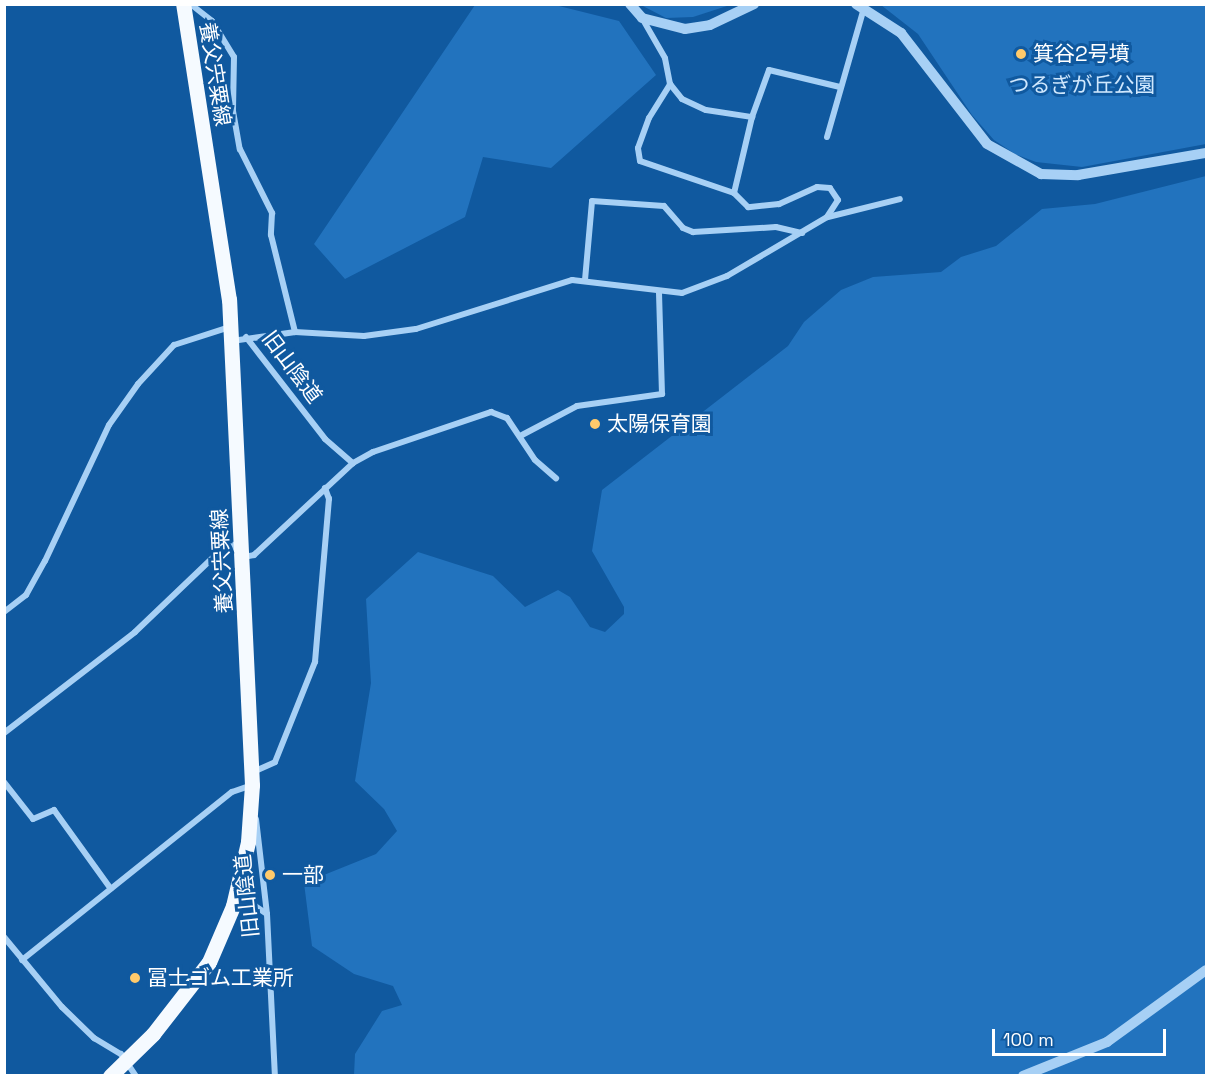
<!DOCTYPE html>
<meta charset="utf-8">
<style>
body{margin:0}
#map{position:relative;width:1211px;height:1080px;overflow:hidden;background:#10599f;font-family:"Space Grotesk","Noto Sans JP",sans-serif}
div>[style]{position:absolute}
.green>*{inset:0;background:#2273be}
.minor>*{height:6px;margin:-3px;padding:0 3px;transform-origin:3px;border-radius:3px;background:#a7d0f5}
.tertiary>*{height:10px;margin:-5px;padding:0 5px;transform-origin:5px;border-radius:5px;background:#a7d0f5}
.primary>*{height:15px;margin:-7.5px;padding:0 7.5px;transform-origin:7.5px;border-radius:7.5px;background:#f5faff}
.dots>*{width:16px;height:16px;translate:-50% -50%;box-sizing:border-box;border:3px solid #10599f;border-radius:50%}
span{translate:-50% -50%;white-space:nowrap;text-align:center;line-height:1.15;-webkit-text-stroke:6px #10599f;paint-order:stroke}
.poi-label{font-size:21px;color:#fff}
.left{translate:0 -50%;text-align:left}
.street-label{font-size:21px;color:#fff}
.park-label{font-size:21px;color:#d0e8fe}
.frame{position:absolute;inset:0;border:6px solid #fff;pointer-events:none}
.scale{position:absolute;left:992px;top:1029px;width:174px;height:27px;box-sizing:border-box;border:3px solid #fff;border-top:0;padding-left:8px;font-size:18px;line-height:21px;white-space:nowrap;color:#fff;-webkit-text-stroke:4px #10599f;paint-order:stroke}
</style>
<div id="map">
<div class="green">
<div style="clip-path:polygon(475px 5px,555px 5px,619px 21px,656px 75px,551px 168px,483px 157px,465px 217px,345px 279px,314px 244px)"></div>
<div style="clip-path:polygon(641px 5px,730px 5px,693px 17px,666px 18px)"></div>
<div style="clip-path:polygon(881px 5px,1206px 5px,1206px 144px,1082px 167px,1036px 162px,1015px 154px,994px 140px,972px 115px,918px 34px)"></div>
<div style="clip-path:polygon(1206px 176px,1206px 1075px,354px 1075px,355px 1054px,382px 1011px,402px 1005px,393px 986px,354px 974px,312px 946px,304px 883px,376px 854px,397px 831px,384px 809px,355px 781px,371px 683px,366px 599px,418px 552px,493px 576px,525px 607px,558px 590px,570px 597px,590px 627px,605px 632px,624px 614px,624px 607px,592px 551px,602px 490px,788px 346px,804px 322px,841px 290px,873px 277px,941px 272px,961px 257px,996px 246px,1042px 209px,1095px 204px)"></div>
</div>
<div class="minor">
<div style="left:184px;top:6px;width:9px"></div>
<div style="left:193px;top:6px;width:24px;rotate:38deg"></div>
<div style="left:212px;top:21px;width:42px;rotate:58.6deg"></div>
<div style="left:234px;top:57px;width:54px;rotate:91.1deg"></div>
<div style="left:233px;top:111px;width:39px;rotate:80deg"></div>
<div style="left:240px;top:149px;width:72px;rotate:63.4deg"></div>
<div style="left:272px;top:213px;width:22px;rotate:93deg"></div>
<div style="left:271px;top:235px;width:100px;rotate:76.1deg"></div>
<div style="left:670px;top:84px;width:19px;rotate:51deg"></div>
<div style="left:682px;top:99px;width:26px;rotate:25deg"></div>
<div style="left:706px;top:110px;width:47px;rotate:8.7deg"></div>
<div style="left:752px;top:117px;width:78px;rotate:103.3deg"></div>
<div style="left:752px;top:117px;width:50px;rotate:-70.1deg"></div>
<div style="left:769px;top:70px;width:73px;rotate:13.5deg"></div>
<div style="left:827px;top:137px;width:134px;rotate:-74deg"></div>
<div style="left:828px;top:217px;width:74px;rotate:-14deg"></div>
<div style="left:585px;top:280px;width:79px;rotate:-84.9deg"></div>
<div style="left:592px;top:201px;width:72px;rotate:4deg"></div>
<div style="left:664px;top:206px;width:29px;rotate:49deg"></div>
<div style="left:683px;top:228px;width:11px;rotate:22deg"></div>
<div style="left:693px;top:232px;width:83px;rotate:-3.4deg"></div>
<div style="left:776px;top:227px;width:27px;rotate:13deg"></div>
<div style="left:246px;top:337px;width:129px;rotate:52.2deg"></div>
<div style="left:325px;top:439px;width:37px;rotate:41deg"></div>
<div style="left:232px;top:341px;width:64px;rotate:-8.1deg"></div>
<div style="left:295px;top:332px;width:69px;rotate:3.3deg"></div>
<div style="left:364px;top:336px;width:52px;rotate:-7.7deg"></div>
<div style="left:416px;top:329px;width:164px;rotate:-17.4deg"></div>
<div style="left:572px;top:280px;width:111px;rotate:6.7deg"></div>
<div style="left:682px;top:293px;width:48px;rotate:-20.7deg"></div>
<div style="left:727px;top:276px;width:116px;rotate:-30.5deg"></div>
<div style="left:827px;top:217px;width:20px;rotate:-57deg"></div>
<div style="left:838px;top:200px;width:14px;rotate:-124deg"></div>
<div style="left:830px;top:188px;width:13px;rotate:-176deg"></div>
<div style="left:817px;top:187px;width:42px;rotate:155.9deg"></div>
<div style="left:779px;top:204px;width:31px;rotate:174deg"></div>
<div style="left:748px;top:207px;width:20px;rotate:-135deg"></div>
<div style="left:734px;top:193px;width:99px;rotate:-161.2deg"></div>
<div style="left:640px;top:161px;width:13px;rotate:-99deg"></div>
<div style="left:638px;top:148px;width:32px;rotate:-70deg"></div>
<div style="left:649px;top:118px;width:40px;rotate:-58deg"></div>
<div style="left:670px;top:84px;width:26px;rotate:-101deg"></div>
<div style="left:665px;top:58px;width:46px;rotate:-119.9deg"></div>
<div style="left:522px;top:435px;width:62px;rotate:-27.8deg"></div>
<div style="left:577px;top:406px;width:86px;rotate:-8deg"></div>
<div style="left:662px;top:394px;width:102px;rotate:-91.7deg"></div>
<div style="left:4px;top:612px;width:28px;rotate:-38deg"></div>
<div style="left:26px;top:595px;width:39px;rotate:-61deg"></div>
<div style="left:45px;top:561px;width:150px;rotate:-64.8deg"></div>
<div style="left:109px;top:425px;width:50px;rotate:-54.7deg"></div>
<div style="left:138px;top:384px;width:53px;rotate:-47.3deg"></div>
<div style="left:174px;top:345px;width:59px;rotate:-17.8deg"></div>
<div style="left:4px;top:733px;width:165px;rotate:-37.6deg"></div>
<div style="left:135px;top:632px;width:122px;rotate:-43.7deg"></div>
<div style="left:223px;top:548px;width:10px;rotate:-17deg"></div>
<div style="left:233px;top:545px;width:16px;rotate:50deg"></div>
<div style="left:243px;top:557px;width:11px;rotate:-10deg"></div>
<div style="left:254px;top:555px;width:135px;rotate:-42.9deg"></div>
<div style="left:353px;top:463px;width:23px;rotate:-29deg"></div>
<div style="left:373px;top:452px;width:125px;rotate:-18.7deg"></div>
<div style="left:491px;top:412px;width:17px;rotate:21deg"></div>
<div style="left:507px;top:418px;width:50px;rotate:56.3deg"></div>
<div style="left:535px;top:460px;width:28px;rotate:41deg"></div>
<div style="left:253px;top:772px;width:24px;rotate:-24deg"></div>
<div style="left:275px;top:762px;width:108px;rotate:-68.2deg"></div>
<div style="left:315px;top:662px;width:164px;rotate:-85.1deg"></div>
<div style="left:329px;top:499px;width:12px;rotate:-110deg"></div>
<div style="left:4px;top:782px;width:47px;rotate:51.9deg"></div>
<div style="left:33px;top:819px;width:23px;rotate:-23deg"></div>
<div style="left:54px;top:810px;width:97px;rotate:54.2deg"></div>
<div style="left:256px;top:819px;width:96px;rotate:83.4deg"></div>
<div style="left:267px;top:914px;width:162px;rotate:87.2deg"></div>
<div style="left:234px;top:906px;width:21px"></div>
<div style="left:255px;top:906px;width:14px;rotate:34deg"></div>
<div style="left:4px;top:937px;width:91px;rotate:50.4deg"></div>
<div style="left:62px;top:1007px;width:45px;rotate:44.1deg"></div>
<div style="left:94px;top:1038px;width:31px;rotate:31deg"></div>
<div style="left:121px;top:1054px;width:27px;rotate:56deg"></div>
<div style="left:22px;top:960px;width:269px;rotate:-38.7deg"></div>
<div style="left:232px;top:792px;width:21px;rotate:-19deg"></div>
</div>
<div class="tertiary">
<div style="left:630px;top:4px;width:18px;rotate:49deg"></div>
<div style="left:642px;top:18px;width:44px;rotate:14.3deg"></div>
<div style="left:685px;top:29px;width:25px;rotate:-9deg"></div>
<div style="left:710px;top:25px;width:49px;rotate:-25.5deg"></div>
<div style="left:856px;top:4px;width:54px;rotate:32.8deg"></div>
<div style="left:901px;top:33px;width:140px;rotate:52.2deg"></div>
<div style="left:987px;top:144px;width:62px;rotate:29.1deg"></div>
<div style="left:1041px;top:174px;width:37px;rotate:2deg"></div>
<div style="left:1078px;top:175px;width:130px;rotate:-9.8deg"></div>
<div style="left:1023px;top:1076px;width:91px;rotate:-22deg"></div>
<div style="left:1107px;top:1042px;width:122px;rotate:-36deg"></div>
</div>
<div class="primary">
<div style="left:110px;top:1076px;width:60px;rotate:-44.3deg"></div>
<div style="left:153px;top:1034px;width:91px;rotate:-52.1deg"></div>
<div style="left:209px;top:962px;width:61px;rotate:-66.8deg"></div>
<div style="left:233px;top:906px;width:66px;rotate:-76.8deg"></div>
<div style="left:248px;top:842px;width:57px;rotate:-86deg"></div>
<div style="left:252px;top:785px;width:486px;rotate:-92.7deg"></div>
<div style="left:229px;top:300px;width:300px;rotate:-98.8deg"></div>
</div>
<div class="dots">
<div style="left:1021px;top:54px;background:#ffca6b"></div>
<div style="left:595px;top:424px;background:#ffca6b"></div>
<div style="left:270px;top:875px;background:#ffca6b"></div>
<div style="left:135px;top:978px;background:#ffca6b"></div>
</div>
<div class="poi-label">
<span class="left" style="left:1033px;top:54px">箕谷2号墳</span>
<span class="left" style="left:607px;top:424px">太陽保育園</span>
<span class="left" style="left:282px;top:875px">一部</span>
<span class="left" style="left:147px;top:978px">冨士ゴム工業所</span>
</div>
<div class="street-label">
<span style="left:215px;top:74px;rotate:81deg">養父宍粟線</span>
<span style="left:292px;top:367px;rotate:53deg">旧山陰道</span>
<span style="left:222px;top:561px;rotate:-93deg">養父宍粟線</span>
<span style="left:247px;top:896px;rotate:-96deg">旧山陰道</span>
</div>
<div class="park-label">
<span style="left:1082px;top:85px">つるぎが丘公園</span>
</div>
<div class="frame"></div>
<div class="scale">100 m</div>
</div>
